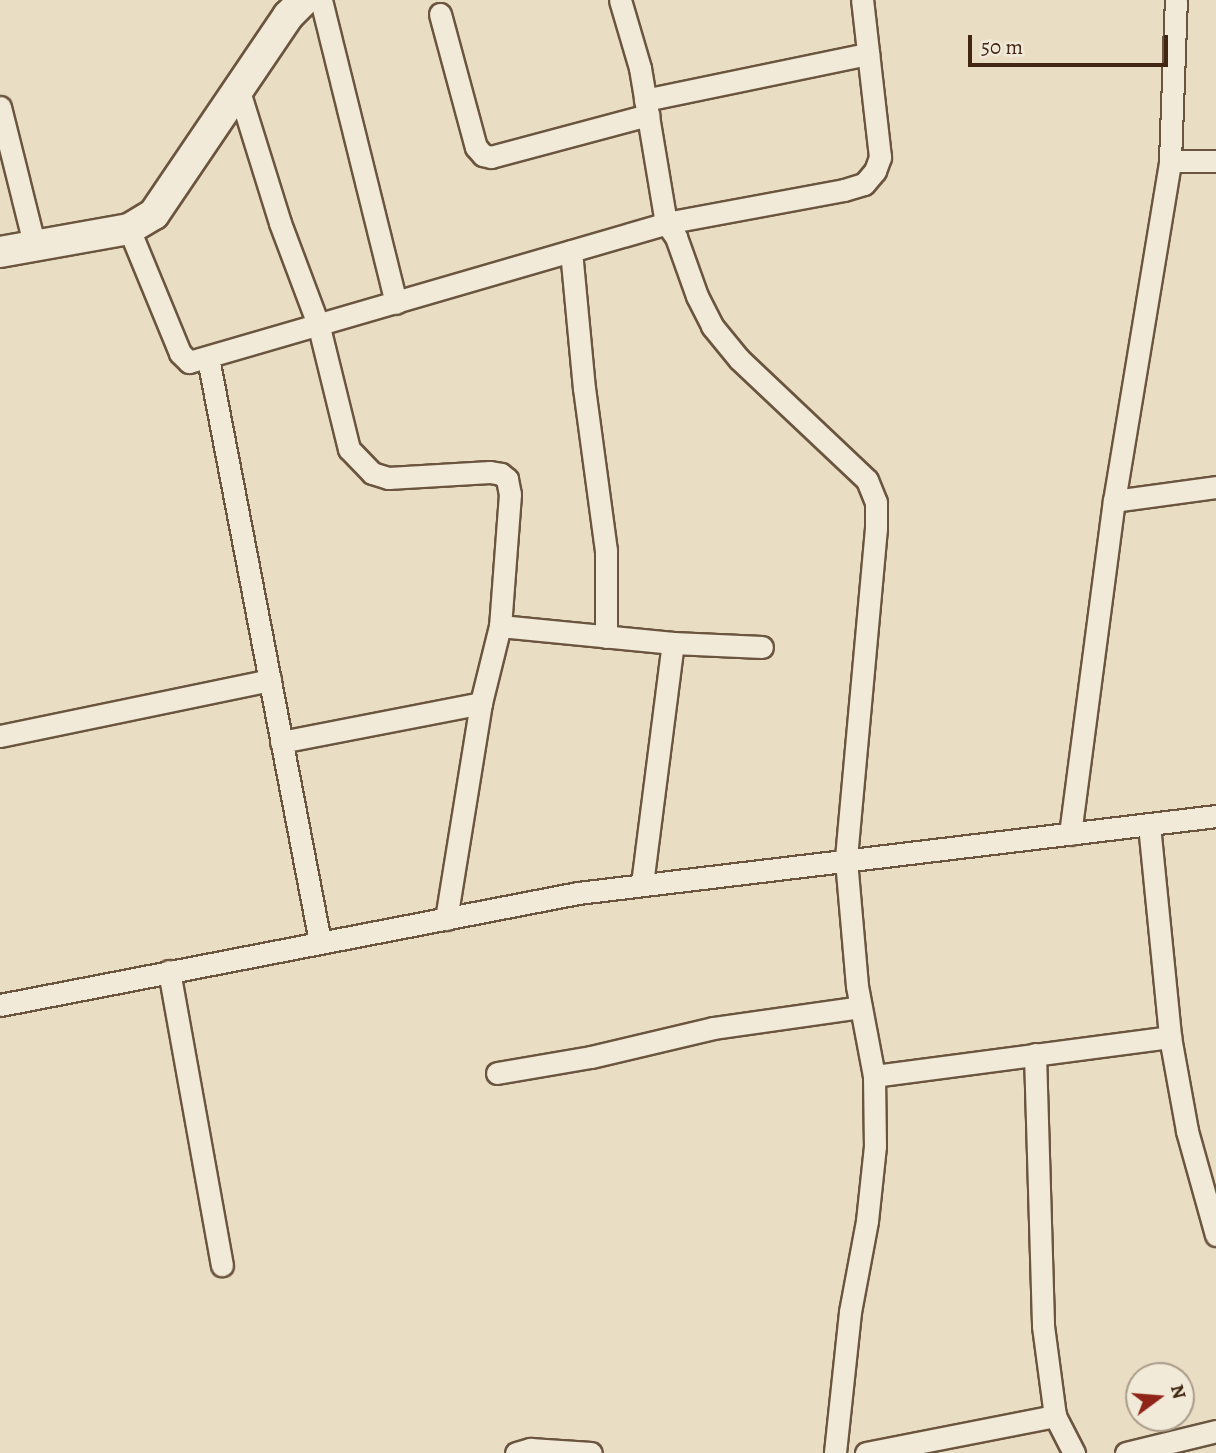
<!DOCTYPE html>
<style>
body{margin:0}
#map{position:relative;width:1216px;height:1453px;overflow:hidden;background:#e9dec4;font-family:Alegreya,serif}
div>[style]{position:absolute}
.roads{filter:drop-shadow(2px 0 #6b553f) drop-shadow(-2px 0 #6b553f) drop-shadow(0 2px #6b553f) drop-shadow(0 -2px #6b553f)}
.street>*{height:21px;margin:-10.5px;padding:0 10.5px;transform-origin:10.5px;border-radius:10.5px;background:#f1ead9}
.secondary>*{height:30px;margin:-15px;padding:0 15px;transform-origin:15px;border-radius:15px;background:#f1ead9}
span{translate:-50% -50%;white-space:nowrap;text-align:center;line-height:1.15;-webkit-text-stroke:7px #f1ead9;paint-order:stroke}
.north{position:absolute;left:1125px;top:1362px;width:70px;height:70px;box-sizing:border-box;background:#f1ead9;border:2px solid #ab9c8a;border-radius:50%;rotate:74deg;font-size:19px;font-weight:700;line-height:28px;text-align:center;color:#412713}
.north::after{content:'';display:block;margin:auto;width:24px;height:32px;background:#8f2418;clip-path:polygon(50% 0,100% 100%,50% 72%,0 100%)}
.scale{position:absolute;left:968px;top:35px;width:200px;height:32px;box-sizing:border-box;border:4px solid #412713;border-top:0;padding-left:9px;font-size:21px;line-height:24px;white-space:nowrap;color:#412713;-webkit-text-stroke:5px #f1ead9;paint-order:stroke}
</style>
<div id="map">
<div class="roads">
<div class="street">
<div style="left:321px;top:0;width:312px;rotate:76.1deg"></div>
<div style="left:620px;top:0;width:71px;rotate:73.6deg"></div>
<div style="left:640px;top:68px;width:157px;rotate:80.5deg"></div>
<div style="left:666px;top:223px;width:181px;rotate:-10.5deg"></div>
<div style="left:844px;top:190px;width:21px;rotate:-17deg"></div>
<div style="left:864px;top:184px;width:17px;rotate:-50deg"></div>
<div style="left:875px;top:171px;width:15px;rotate:-70deg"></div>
<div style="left:880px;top:157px;width:158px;rotate:-96.5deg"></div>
<div style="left:440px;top:14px;width:138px;rotate:74.9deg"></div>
<div style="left:476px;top:147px;width:11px;rotate:49deg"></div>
<div style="left:483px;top:155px;width:8px;rotate:14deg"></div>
<div style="left:491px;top:157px;width:163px;rotate:-15deg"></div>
<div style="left:239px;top:91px;width:138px;rotate:72.7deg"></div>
<div style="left:280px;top:223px;width:111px;rotate:69.4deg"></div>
<div style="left:319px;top:327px;width:126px;rotate:76.2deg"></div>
<div style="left:349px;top:449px;width:33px;rotate:46deg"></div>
<div style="left:372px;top:473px;width:17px;rotate:17deg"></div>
<div style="left:388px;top:478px;width:102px;rotate:-3.4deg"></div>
<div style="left:490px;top:472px;width:11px;rotate:10deg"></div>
<div style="left:501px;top:474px;width:8px;rotate:40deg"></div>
<div style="left:507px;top:479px;width:15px;rotate:79deg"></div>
<div style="left:510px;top:494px;width:132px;rotate:94.3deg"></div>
<div style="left:500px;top:626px;width:79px;rotate:103.9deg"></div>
<div style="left:481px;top:703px;width:219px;rotate:99.2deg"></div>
<div style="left:645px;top:100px;width:228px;rotate:-11.7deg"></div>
<div style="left:0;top:107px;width:144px;rotate:76deg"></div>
<div style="left:1170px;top:161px;width:46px"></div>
<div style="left:129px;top:229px;width:134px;rotate:67.6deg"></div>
<div style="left:180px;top:353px;width:13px;rotate:45deg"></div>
<div style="left:189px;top:362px;width:497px;rotate:-16.2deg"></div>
<div style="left:666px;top:223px;width:17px;rotate:54deg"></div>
<div style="left:676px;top:237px;width:63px;rotate:70.4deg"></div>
<div style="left:697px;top:296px;width:34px;rotate:63deg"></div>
<div style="left:712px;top:326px;width:43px;rotate:50.7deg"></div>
<div style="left:739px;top:359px;width:176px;rotate:43.4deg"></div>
<div style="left:867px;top:480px;width:24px;rotate:68deg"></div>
<div style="left:876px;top:502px;width:26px;rotate:90deg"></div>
<div style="left:876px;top:528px;width:333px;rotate:95.2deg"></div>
<div style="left:846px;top:860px;width:126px;rotate:85deg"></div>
<div style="left:857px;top:986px;width:92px;rotate:79.3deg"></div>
<div style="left:874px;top:1076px;width:70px;rotate:89.2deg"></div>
<div style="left:875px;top:1146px;width:75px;rotate:96.1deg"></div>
<div style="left:867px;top:1221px;width:93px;rotate:100.6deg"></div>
<div style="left:850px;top:1312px;width:142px;rotate:96.1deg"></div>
<div style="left:571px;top:251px;width:138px;rotate:84.6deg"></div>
<div style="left:584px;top:388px;width:163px;rotate:82.3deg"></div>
<div style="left:606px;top:550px;width:87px;rotate:90deg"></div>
<div style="left:208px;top:358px;width:595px;rotate:79.14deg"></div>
<div style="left:1114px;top:501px;width:103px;rotate:-7.8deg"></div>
<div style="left:500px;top:626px;width:174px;rotate:5.6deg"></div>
<div style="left:673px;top:643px;width:89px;rotate:2.6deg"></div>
<div style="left:0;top:736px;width:276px;rotate:-11.7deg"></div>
<div style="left:281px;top:742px;width:204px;rotate:-11deg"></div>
<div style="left:1149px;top:825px;width:213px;rotate:84.3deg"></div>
<div style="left:1170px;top:1037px;width:96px;rotate:79.7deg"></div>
<div style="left:1187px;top:1131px;width:108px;rotate:74.4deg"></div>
<div style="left:1070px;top:834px;width:336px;rotate:-82.5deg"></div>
<div style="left:1114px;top:501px;width:345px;rotate:-80.6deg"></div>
<div style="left:1170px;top:161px;width:161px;rotate:-87.9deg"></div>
<div style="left:642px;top:884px;width:243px;rotate:-82.7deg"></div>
<div style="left:169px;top:971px;width:299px;rotate:79.8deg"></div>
<div style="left:0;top:1005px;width:589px;rotate:-10.97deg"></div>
<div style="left:578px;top:893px;width:643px;rotate:-6.88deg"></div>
<div style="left:1035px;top:1054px;width:272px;rotate:88.3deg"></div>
<div style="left:1043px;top:1326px;width:91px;rotate:82.4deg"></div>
<div style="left:1055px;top:1416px;width:42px;rotate:62.8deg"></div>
<div style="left:497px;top:1073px;width:95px;rotate:-9.7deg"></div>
<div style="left:591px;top:1057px;width:126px;rotate:-13.3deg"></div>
<div style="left:714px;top:1028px;width:148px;rotate:-8.1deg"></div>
<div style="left:874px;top:1076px;width:299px;rotate:-7.5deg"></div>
<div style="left:516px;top:1453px;width:15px;rotate:-16deg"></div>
<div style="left:530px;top:1449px;width:61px;rotate:3.8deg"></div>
<div style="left:866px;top:1453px;width:193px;rotate:-11.1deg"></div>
<div style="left:1126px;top:1453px;width:93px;rotate:-13.7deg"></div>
</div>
<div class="secondary">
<div style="left:0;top:252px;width:131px;rotate:-10.1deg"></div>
<div style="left:129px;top:229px;width:29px;rotate:-31deg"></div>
<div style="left:154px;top:214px;width:239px;rotate:-55.9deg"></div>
<div style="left:288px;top:16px;width:23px;rotate:-45deg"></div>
</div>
</div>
<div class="north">N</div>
<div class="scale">50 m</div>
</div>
